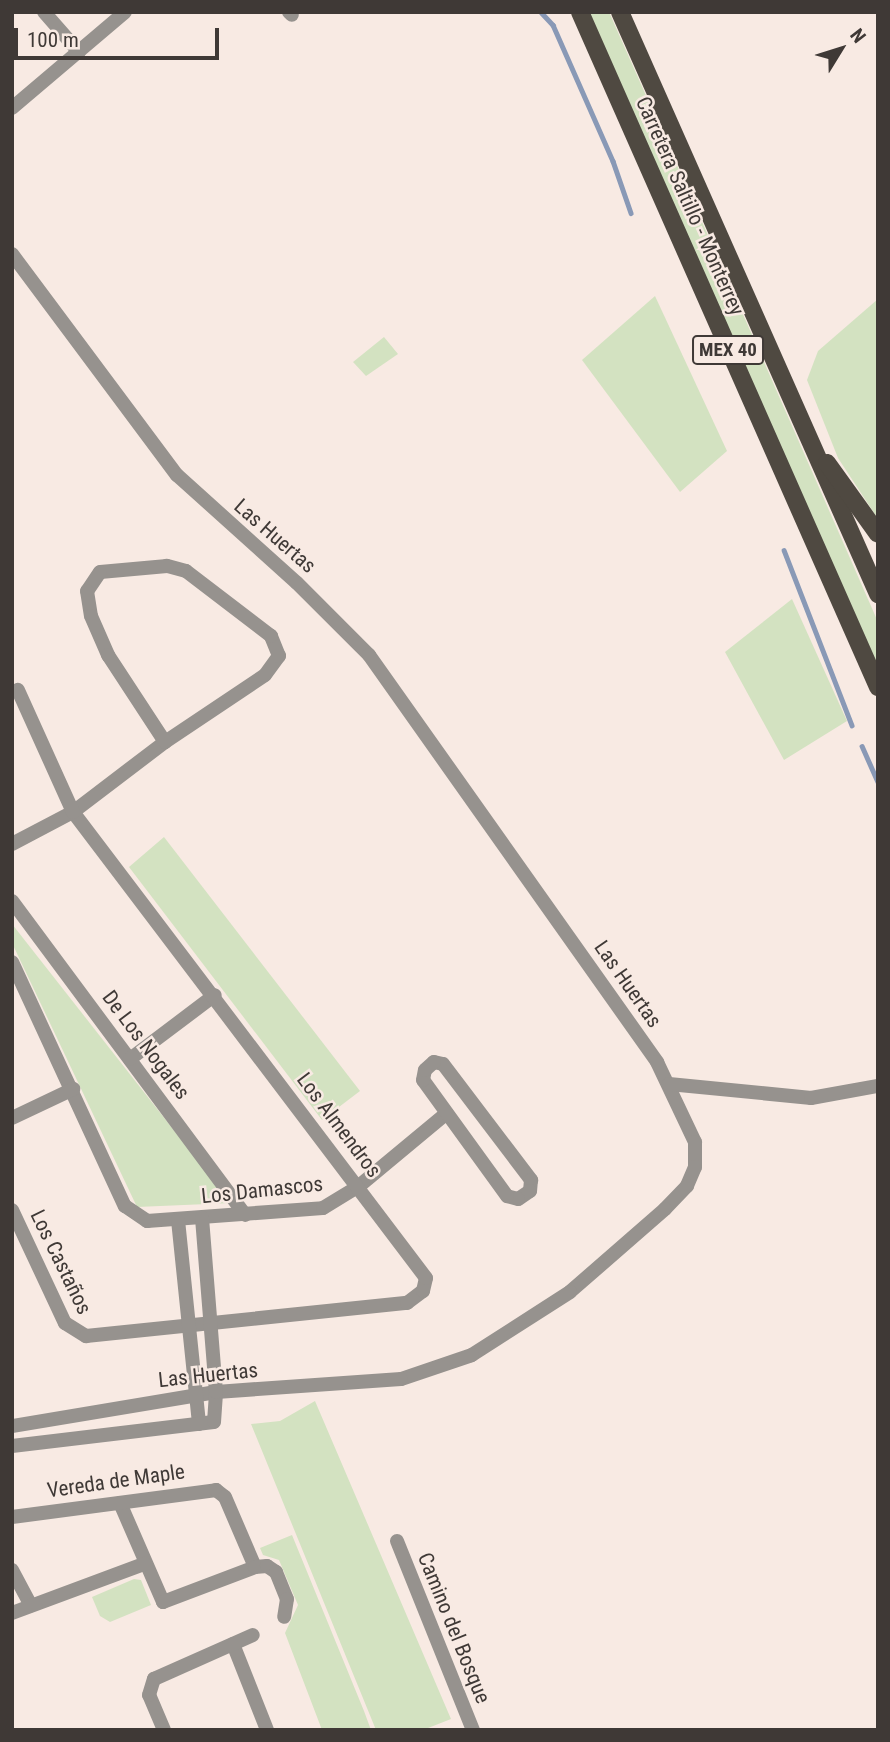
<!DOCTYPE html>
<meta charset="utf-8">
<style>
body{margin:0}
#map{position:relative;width:890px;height:1742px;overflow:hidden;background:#f8eae3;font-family:"Roboto Condensed",sans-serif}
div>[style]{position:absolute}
.green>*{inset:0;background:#d3e2c1}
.stream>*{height:4.5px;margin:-2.25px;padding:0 2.25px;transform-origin:2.25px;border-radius:2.25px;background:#8999b6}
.minor>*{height:14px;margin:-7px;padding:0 7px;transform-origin:7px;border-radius:7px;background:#96928e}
.primary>*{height:18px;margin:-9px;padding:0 9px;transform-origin:9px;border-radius:9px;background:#4f4941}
span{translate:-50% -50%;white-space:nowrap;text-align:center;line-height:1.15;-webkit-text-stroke:5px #f8eae3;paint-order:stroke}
.shield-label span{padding:2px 5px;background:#f8eae3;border:2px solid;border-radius:5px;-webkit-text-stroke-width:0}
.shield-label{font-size:19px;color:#3f3936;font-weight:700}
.street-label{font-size:21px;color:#3f3936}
.frame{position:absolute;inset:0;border:14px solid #3f3936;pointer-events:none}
.north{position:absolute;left:806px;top:14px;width:70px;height:70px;-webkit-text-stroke:5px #f8eae3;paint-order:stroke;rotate:52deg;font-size:19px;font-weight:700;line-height:28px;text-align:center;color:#3f3936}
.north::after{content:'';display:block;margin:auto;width:24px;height:32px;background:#3f3936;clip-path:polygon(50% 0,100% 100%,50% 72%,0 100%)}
.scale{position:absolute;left:14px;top:28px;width:205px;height:32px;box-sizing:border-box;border:4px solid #3f3936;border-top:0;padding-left:9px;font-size:21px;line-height:24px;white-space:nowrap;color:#3f3936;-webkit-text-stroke:5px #f8eae3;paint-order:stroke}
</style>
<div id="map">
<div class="green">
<div style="clip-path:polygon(589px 12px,609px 12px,757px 346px,878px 622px,878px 669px)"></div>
<div style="clip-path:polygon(655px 296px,727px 451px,680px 492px,582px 360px)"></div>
<div style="clip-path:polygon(878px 299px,878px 519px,838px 458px,807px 380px,818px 351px)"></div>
<div style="clip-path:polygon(384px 337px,398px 354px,366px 376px,353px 362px)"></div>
<div style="clip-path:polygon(792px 599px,847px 721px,784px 760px,725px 652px)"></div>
<div style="clip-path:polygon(164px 837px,360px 1091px,322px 1120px,129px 867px)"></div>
<div style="clip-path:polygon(12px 924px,231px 1203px,137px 1207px,12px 943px)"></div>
<div style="clip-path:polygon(315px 1401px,451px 1719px,423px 1730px,376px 1730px,251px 1424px,280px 1421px)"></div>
<div style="clip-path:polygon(292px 1535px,364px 1711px,371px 1730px,322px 1730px,285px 1633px,298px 1605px,279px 1560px,263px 1555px,260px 1548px)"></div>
<div style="clip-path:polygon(134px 1579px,141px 1580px,151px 1605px,110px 1622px,100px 1616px,92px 1597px)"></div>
</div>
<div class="stream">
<div style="left:541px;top:12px;width:18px;rotate:47deg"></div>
<div style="left:553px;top:25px;width:149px;rotate:66.2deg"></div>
<div style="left:613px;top:161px;width:55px;rotate:70.9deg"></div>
<div style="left:784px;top:550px;width:188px;rotate:68.8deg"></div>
<div style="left:862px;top:746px;width:39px;rotate:66deg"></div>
</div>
<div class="minor">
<div style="left:44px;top:12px;width:53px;rotate:48.8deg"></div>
<div style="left:289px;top:12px;width:4px;rotate:45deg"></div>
<div style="left:12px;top:108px;width:148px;rotate:-40.3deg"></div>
<div style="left:12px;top:254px;width:276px;rotate:53.3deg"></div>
<div style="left:177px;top:475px;width:161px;rotate:42deg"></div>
<div style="left:297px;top:583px;width:102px;rotate:45deg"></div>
<div style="left:369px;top:655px;width:499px;rotate:54.7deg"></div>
<div style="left:657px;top:1062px;width:89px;rotate:64.6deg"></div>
<div style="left:695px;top:1142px;width:25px;rotate:90deg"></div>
<div style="left:695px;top:1167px;width:21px;rotate:113deg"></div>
<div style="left:687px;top:1186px;width:32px;rotate:134deg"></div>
<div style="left:665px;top:1209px;width:126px;rotate:138.9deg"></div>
<div style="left:570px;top:1292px;width:117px;rotate:147.3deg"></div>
<div style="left:472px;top:1355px;width:75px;rotate:161.3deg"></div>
<div style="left:401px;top:1379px;width:185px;rotate:176deg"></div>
<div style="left:216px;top:1392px;width:207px;rotate:170.5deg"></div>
<div style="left:12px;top:844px;width:69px;rotate:-27.7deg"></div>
<div style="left:73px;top:812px;width:116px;rotate:-37.3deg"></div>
<div style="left:165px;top:742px;width:120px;rotate:-33.8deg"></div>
<div style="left:265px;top:675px;width:24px;rotate:-54deg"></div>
<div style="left:279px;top:656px;width:22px;rotate:-112deg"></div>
<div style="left:271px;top:636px;width:107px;rotate:-142.6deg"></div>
<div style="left:186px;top:571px;width:20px;rotate:-165deg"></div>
<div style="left:167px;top:566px;width:67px;rotate:174.9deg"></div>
<div style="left:100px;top:572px;width:23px;rotate:124deg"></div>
<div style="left:87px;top:591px;width:25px;rotate:81deg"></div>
<div style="left:91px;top:616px;width:43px;rotate:66.4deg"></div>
<div style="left:108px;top:655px;width:104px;rotate:56.8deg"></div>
<div style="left:12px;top:901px;width:391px;rotate:53.4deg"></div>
<div style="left:12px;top:962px;width:269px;rotate:65.2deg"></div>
<div style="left:125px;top:1206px;width:27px;rotate:34deg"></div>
<div style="left:147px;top:1221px;width:176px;rotate:-4.2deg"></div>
<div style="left:323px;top:1208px;width:42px;rotate:-31.4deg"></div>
<div style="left:359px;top:1186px;width:114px;rotate:-39.7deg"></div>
<div style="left:130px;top:1059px;width:106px;rotate:-37deg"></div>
<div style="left:434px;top:1062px;width:9px;rotate:13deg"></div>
<div style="left:443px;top:1064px;width:146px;rotate:52.8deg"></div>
<div style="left:531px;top:1180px;width:11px;rotate:95deg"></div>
<div style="left:530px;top:1191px;width:14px;rotate:146deg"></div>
<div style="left:518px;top:1199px;width:11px;rotate:-165deg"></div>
<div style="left:507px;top:1196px;width:143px;rotate:-125.9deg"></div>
<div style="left:423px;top:1080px;width:10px;rotate:-79deg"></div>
<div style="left:425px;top:1070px;width:12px;rotate:-42deg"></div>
<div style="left:669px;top:1084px;width:143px;rotate:5.6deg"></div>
<div style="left:811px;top:1098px;width:68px;rotate:-10.2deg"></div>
<div style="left:12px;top:1118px;width:68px;rotate:-25.4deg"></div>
<div style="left:12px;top:1210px;width:125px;rotate:64.9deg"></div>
<div style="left:65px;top:1323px;width:25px;rotate:32deg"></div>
<div style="left:86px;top:1336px;width:323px;rotate:-5.9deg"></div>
<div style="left:407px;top:1303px;width:20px;rotate:-37deg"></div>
<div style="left:423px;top:1291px;width:13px;rotate:-77deg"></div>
<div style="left:426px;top:1278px;width:585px;rotate:-127.14deg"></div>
<div style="left:73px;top:812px;width:134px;rotate:-114.3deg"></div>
<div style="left:178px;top:1220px;width:205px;rotate:84.1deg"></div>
<div style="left:12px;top:1446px;width:203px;rotate:-6.8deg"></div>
<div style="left:214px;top:1422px;width:30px;rotate:-86deg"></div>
<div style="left:216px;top:1392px;width:175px;rotate:-94.6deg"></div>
<div style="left:120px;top:1503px;width:108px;rotate:66.5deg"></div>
<div style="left:163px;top:1602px;width:98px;rotate:-20.8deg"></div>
<div style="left:12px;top:1517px;width:206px;rotate:-7.5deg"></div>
<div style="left:216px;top:1490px;width:11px;rotate:38deg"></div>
<div style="left:225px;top:1497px;width:76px;rotate:66.8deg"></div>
<div style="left:255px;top:1567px;width:12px;rotate:-5deg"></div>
<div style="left:267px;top:1566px;width:11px;rotate:34deg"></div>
<div style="left:276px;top:1572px;width:29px;rotate:68deg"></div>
<div style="left:287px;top:1599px;width:18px;rotate:99deg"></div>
<div style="left:397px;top:1541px;width:204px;rotate:68.1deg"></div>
<div style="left:12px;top:1570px;width:40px;rotate:62deg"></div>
<div style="left:12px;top:1613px;width:141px;rotate:-20.4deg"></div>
<div style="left:233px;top:1644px;width:92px;rotate:68.4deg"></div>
<div style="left:164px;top:1730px;width:38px;rotate:-113deg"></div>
<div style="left:149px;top:1695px;width:17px;rotate:-73deg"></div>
<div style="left:154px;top:1679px;width:108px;rotate:-24deg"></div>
</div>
<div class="primary">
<div style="left:580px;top:12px;width:738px;rotate:66.18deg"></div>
<div style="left:620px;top:12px;width:637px;rotate:66.09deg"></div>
<div style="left:827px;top:463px;width:87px;rotate:54.3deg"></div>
</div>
<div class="shield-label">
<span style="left:728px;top:350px">MEX 40</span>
</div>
<div class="street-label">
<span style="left:690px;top:206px;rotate:66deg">Carretera Saltillo - Monterrey</span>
<span style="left:275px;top:536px;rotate:41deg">Las Huertas</span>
<span style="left:628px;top:984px;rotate:55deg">Las Huertas</span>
<span style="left:146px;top:1045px;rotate:53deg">De Los Nogales</span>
<span style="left:339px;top:1125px;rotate:53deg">Los Almendros</span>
<span style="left:262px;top:1190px;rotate:-6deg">Los Damascos</span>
<span style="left:61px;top:1262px;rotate:64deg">Los Castaños</span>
<span style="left:208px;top:1375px;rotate:-6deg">Las Huertas</span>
<span style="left:116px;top:1481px;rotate:-8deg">Vereda de Maple</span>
<span style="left:454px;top:1628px;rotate:68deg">Camino del Bosque</span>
</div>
<div class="frame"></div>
<div class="north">N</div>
<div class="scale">100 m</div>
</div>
